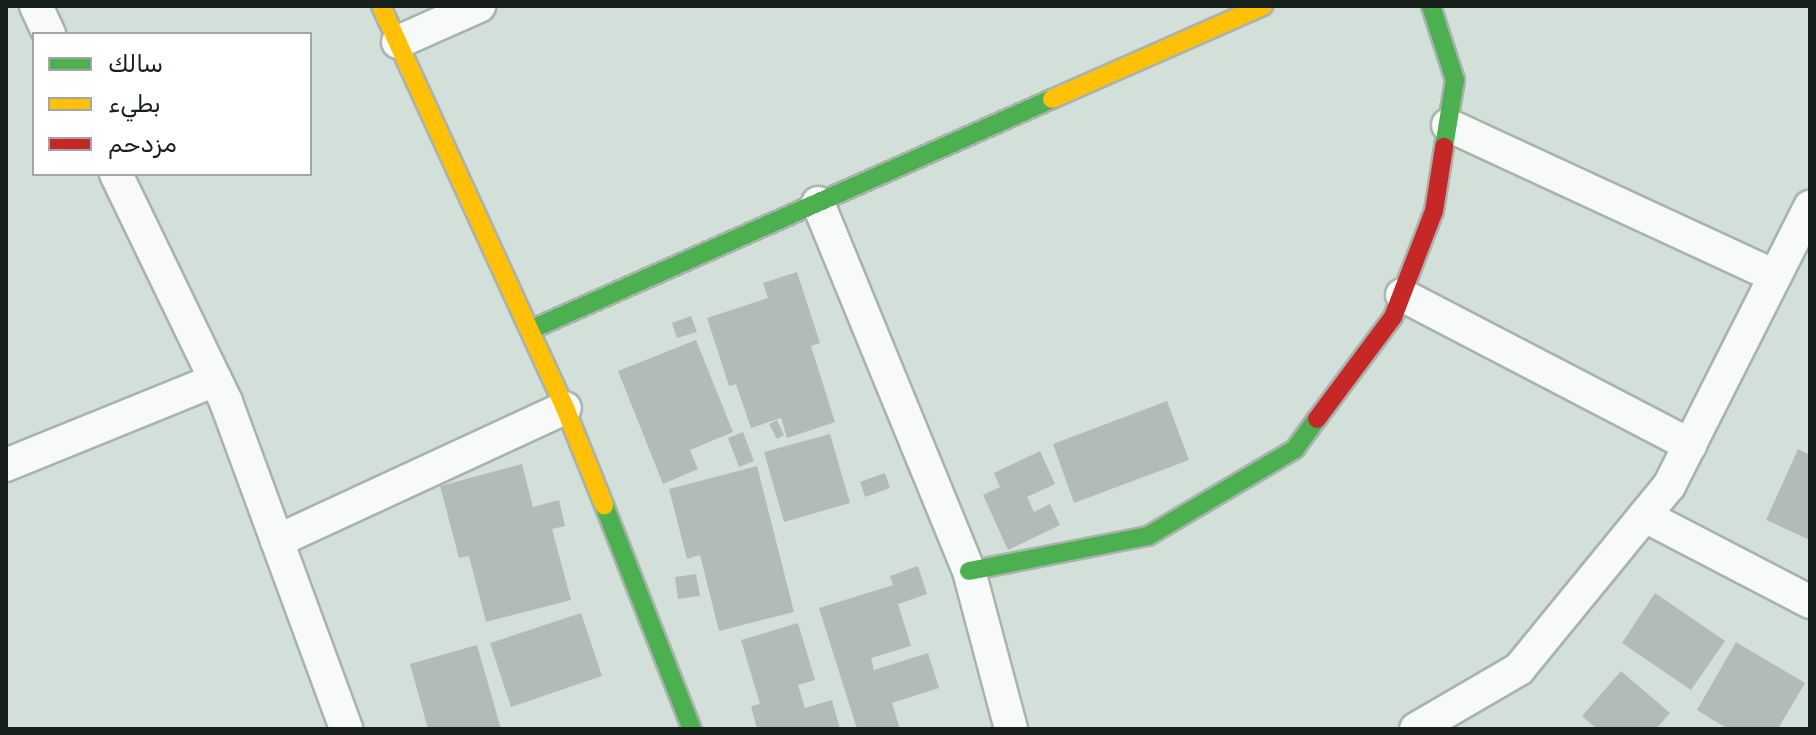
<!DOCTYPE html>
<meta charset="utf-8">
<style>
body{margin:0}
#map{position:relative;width:1816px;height:735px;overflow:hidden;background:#d3e0da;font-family:Rubik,Cairo,sans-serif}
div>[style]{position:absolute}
.building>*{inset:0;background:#b1bcb9}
.roads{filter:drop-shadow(2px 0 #a9b3ae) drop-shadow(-2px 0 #a9b3ae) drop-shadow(0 2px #a9b3ae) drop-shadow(0 -2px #a9b3ae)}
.street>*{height:32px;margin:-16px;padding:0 16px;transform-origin:16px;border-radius:16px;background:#f8faf9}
.fast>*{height:18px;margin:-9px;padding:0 9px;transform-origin:9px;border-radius:9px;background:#4caf50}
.slow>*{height:18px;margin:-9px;padding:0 9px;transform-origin:9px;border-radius:9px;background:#ffc107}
.jam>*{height:18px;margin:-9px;padding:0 9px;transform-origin:9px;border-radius:9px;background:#c62828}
span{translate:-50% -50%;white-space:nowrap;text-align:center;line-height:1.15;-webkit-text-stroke:7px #fff;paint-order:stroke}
.frame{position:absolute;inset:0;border:8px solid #18201c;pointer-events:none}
.legend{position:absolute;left:32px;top:32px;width:280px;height:144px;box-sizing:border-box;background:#fff;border:2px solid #a3a6a4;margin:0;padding:10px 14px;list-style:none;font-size:24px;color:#18201c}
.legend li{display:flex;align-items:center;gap:16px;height:40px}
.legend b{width:40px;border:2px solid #a3a6a4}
</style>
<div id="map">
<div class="building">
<div style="clip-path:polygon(797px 272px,820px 343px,811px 346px,835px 422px,787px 438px,781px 418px,751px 428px,736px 384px,729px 386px,707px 318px,768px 298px,763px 283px)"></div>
<div style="clip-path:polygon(691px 316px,697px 332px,677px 338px,672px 323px)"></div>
<div style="clip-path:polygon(696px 340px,733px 432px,690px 450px,698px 469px,663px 484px,618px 371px)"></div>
<div style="clip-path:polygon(1167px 401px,1189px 460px,1074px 503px,1053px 444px)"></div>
<div style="clip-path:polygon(777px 420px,784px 435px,777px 439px,769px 424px)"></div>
<div style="clip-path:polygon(743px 432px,754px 461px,739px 467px,728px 438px)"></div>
<div style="clip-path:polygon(830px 434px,850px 503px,784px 522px,764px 452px)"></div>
<div style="clip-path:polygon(1798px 449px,1810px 455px,1810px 540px,1766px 520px)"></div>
<div style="clip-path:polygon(1040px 451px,1055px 484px,1027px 497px,1034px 512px,1050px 504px,1060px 525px,1008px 550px,983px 495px,1000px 487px,994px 473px)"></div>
<div style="clip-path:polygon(522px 464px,533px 507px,559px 500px,565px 526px,552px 529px,571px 600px,486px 622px,469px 556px,459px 558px,440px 486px)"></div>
<div style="clip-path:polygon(757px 466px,794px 612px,719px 631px,700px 555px,687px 559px,669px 489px)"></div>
<div style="clip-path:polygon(885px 473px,890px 488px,865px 497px,860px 482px)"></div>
<div style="clip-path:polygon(918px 566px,927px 594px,898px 604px,911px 646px,871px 658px,874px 670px,928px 653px,939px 688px,892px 703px,900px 729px,857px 729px,819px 608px,893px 585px,890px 576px)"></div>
<div style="clip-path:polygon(696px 574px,700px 596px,678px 599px,675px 577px)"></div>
<div style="clip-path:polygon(1655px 593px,1725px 641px,1691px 690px,1622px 643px)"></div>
<div style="clip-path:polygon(581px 613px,602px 676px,511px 707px,490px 643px)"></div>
<div style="clip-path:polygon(798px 623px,815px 680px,798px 685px,805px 708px,832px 700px,840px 729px,757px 729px,751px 706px,760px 704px,741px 640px)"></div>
<div style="clip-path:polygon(1736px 642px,1805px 683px,1778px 729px,1728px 729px,1697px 710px)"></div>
<div style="clip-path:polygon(477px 645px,501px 729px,428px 729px,410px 664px)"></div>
<div style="clip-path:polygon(1621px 671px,1670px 713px,1656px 729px,1597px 729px,1582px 716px)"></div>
</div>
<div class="roads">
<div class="street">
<div style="left:36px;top:6px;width:31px;rotate:65deg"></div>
<div style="left:398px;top:42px;width:89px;rotate:-24deg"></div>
<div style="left:1448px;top:125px;width:360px;rotate:24.8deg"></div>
<div style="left:116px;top:174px;width:253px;rotate:64.2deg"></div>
<div style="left:226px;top:402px;width:348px;rotate:69.8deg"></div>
<div style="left:818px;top:203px;width:398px;rotate:67.7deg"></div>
<div style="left:969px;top:571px;width:163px;rotate:75.1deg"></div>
<div style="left:1402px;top:295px;width:325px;rotate:27.5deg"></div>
<div style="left:6px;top:465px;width:226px;rotate:-22.1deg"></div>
<div style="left:1645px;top:516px;width:186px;rotate:27.5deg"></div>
<div style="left:277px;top:541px;width:317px;rotate:-24.8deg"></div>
<div style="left:1416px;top:729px;width:119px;rotate:-30.2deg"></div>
<div style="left:1519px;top:669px;width:237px;rotate:-50.7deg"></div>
<div style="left:1669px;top:486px;width:313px;rotate:-63.2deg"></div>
</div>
<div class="fast">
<div style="left:1431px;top:6px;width:78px;rotate:72deg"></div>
<div style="left:1455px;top:80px;width:68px;rotate:99.3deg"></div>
<div style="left:530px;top:330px;width:571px;rotate:-23.87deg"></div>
<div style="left:604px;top:505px;width:241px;rotate:68.6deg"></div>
<div style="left:969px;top:571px;width:182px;rotate:-11.1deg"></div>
<div style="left:1148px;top:536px;width:171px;rotate:-30.6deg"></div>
<div style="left:1295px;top:449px;width:37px;rotate:-54deg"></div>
</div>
<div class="slow">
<div style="left:381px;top:6px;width:442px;rotate:65.4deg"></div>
<div style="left:565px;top:408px;width:105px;rotate:68.1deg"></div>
<div style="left:1052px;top:99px;width:231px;rotate:-23.8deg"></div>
</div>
<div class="jam">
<div style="left:1317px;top:419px;width:127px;rotate:-53.3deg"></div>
<div style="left:1393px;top:317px;width:114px;rotate:-68.9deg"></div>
<div style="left:1434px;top:211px;width:65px;rotate:-81.1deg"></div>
</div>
</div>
<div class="frame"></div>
<ul class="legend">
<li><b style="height:10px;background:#4caf50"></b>سالك</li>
<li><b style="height:10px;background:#ffc107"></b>بطيء</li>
<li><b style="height:10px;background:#c62828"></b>مزدحم</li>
</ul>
</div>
